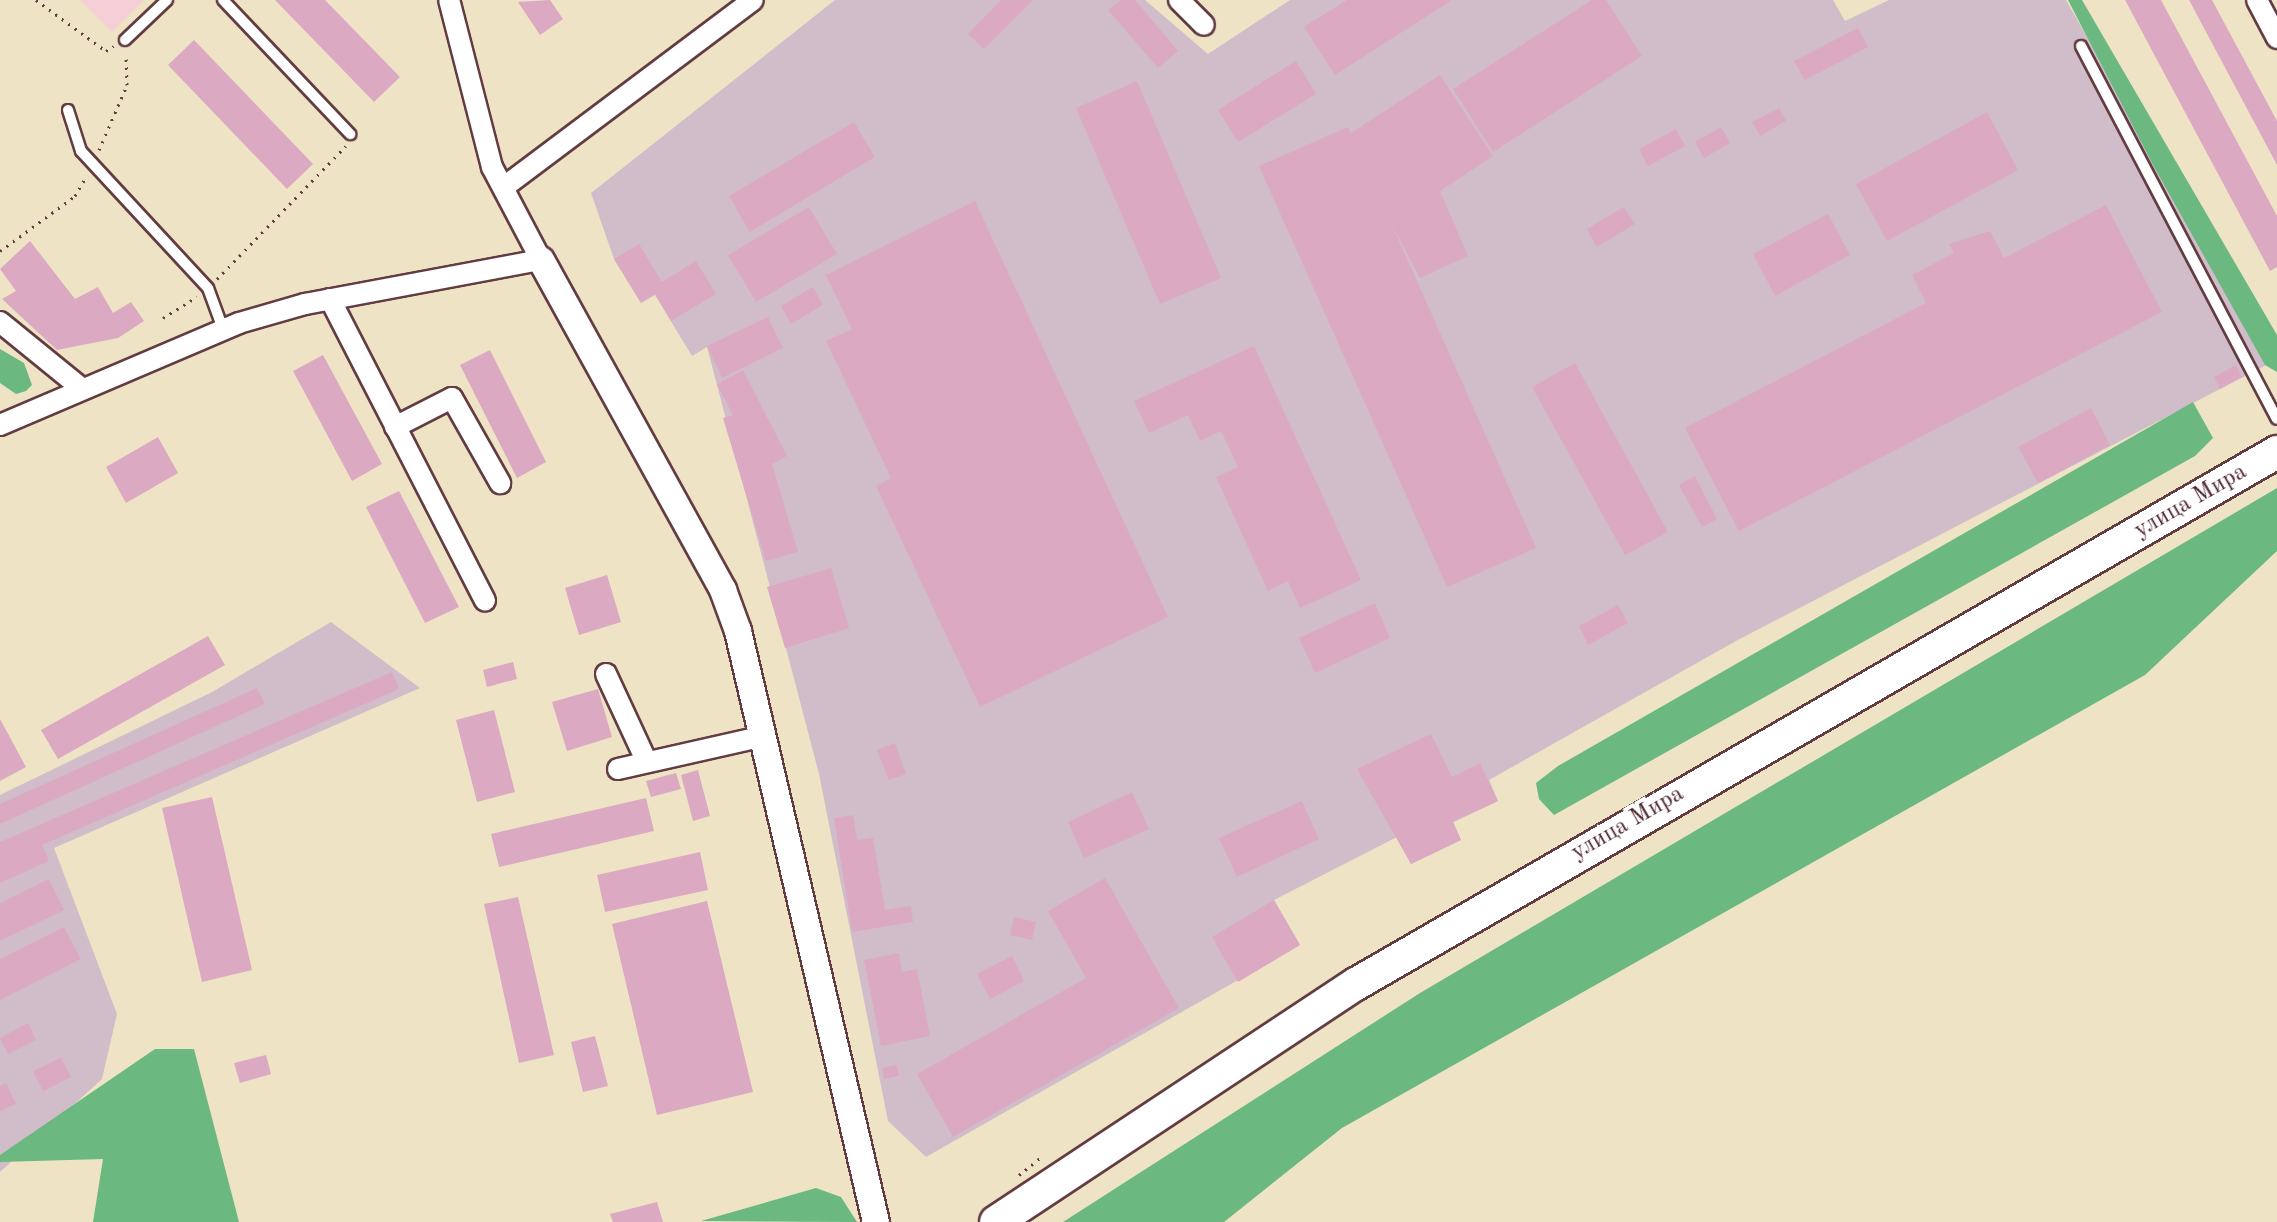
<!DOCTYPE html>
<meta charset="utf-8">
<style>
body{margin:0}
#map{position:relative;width:2277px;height:1222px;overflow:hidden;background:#efe3c6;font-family:"Old Standard TT",serif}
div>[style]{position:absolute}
.built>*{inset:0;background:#f6cfd7}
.industrial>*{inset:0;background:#d1bdc9}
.forest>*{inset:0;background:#6cb881}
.building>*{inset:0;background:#dba9c2}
.path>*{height:3px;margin-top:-1.5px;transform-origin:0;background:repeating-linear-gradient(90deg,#633c42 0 2px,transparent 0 8px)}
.roads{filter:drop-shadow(2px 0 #633c42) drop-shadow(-2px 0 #633c42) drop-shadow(0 2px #633c42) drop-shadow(0 -2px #633c42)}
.service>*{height:10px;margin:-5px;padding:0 5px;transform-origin:5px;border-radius:5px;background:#fff}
.minor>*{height:20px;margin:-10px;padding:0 10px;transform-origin:10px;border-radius:10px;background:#fff}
.tertiary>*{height:26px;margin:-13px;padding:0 13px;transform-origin:13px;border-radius:13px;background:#fff}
.primary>*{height:32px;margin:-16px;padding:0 16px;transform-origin:16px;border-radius:16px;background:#fff}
span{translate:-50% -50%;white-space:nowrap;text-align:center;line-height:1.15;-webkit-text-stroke:8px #fff;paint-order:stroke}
.street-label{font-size:24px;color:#4a1f2b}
</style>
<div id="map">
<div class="built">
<div style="clip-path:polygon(80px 0,144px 0,112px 32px)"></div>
</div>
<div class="industrial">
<div style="clip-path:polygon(835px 0,1145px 0,1208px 54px,1290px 0,1833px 0,1845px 21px,1889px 0,2066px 0,2272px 362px,1736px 641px,1489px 780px,1498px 801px,1453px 822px,1461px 840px,1411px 864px,1397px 837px,1274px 900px,1300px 945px,926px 1157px,888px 1121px,819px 774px,707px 347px,692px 356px,655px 295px,641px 303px,614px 259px,591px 193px)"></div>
<div style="clip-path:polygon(331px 622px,420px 688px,54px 848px,117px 1014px,102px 1079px,0 1172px,0 795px,212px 692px)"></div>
</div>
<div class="forest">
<div style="clip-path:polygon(2068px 0,2082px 0,2277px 335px,2277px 372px,2265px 365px,2153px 165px)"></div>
<div style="clip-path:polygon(0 349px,24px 363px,32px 385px,26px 391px,16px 394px,0 383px)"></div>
<div style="clip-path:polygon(2193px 402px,2213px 438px,2195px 456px,1554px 815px,1539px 799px,1536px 783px,1558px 766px)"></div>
<div style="clip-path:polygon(2277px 488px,2277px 551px,2145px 675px,1342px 1128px,1224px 1222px,1063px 1222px,1420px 993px)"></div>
<div style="clip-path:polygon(155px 1049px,194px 1049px,239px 1222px,93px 1222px,103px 1159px,0 1162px,0 1155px)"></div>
<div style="clip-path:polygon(816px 1188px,841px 1197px,857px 1222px,701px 1221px)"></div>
</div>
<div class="building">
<div style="clip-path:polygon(275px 0,325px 0,400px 77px,374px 102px)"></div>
<div style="clip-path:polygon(550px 0,563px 19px,540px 35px,518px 2px)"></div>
<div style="clip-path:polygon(1001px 0,1033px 0,984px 49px,968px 34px)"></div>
<div style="clip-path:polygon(1121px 0,1135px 0,1178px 51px,1158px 68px,1108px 10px)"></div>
<div style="clip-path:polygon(1347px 0,1452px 0,1335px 75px,1304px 27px)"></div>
<div style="clip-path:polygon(1592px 0,1606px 0,1642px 56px,1493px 152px,1453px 89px)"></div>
<div style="clip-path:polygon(2125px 0,2161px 0,2277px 216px,2277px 267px,2270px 271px)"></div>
<div style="clip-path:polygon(2189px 0,2212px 0,2277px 121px,2277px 165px)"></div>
<div style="clip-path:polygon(1858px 28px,1868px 47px,1805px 80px,1794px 61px)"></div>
<div style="clip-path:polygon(194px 40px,313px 164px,287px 189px,168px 65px)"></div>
<div style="clip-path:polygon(1296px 61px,1316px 94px,1238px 142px,1218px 110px)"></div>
<div style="clip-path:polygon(1440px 75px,1493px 156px,1440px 191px,1468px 256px,1420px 278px,1391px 223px,1536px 548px,1447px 587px,1259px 166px,1348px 127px,1351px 133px)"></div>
<div style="clip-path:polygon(1137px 81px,1221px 278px,1160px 304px,1076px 108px)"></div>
<div style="clip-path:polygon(1779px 108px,1786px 121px,1760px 136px,1752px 122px)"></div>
<div style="clip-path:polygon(1987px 112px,2018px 170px,1887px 241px,1856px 184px)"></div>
<div style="clip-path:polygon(854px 122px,875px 157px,750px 232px,729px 196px)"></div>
<div style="clip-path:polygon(1721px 127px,1730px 143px,1704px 158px,1695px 142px)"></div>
<div style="clip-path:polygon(1676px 129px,1685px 146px,1648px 166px,1639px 149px)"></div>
<div style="clip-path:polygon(975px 201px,1168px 617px,980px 707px,876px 486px,891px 478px,826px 341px,852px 329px,826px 275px)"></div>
<div style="clip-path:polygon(2106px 205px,2162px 312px,1739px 531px,1685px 428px,1926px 303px,1912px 275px,1954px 253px,1949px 244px,1990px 231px,2004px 258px)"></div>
<div style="clip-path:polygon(809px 207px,837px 254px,756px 302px,728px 255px)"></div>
<div style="clip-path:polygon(1624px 207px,1635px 224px,1597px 247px,1587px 229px)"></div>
<div style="clip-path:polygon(1828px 214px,1850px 255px,1775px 296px,1753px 254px)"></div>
<div style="clip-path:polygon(30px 241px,75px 299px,98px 287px,113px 313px,131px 302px,144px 321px,118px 338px,57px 350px,2px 299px,16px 291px,0 269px)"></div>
<div style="clip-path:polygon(639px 244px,662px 282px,696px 261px,716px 294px,671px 321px,655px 294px,641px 303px,614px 259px)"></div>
<div style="clip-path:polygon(813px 287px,823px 305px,791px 324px,781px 306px)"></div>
<div style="clip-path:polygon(768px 317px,783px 348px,722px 378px,707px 346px)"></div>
<div style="clip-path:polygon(1254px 346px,1361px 580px,1300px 608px,1288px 581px,1268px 591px,1216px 477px,1238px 467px,1221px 431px,1200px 441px,1188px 415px,1149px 433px,1134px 401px)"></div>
<div style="clip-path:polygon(490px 350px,546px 462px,517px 478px,460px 365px)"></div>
<div style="clip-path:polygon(323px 355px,382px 464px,352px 481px,293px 371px)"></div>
<div style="clip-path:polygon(1575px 363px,1668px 532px,1625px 555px,1532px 387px)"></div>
<div style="clip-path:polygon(2236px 365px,2242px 377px,2220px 389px,2214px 377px)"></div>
<div style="clip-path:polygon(743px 370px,787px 456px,772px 464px,798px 552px,766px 561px,723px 418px,733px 415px,717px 384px)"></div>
<div style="clip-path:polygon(2091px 408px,2110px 445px,2038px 483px,2018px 447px)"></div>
<div style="clip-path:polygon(158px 437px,178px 473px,126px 503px,106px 467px)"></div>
<div style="clip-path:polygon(1695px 476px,1717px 519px,1702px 527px,1679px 485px)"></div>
<div style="clip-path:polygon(399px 491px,459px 607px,425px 623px,366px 507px)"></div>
<div style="clip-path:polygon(831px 568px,849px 628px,785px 648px,767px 587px)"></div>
<div style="clip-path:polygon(607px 575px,621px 622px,579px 635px,565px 588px)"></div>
<div style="clip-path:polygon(1375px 603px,1390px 638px,1315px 673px,1299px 638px)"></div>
<div style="clip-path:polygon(1618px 605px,1628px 623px,1588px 645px,1579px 626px)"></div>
<div style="clip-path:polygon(208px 636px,225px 665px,58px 759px,41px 730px)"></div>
<div style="clip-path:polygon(513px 662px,517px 679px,487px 687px,483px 670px)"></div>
<div style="clip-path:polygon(392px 672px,399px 689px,42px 845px,49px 861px,0 883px,0 842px)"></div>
<div style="clip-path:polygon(257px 688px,265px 704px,0 824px,0 804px)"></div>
<div style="clip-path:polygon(598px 689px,612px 737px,567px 751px,552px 702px)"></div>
<div style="clip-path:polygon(494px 710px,515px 792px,477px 802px,456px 720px)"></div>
<div style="clip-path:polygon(0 719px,26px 767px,0 781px)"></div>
<div style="clip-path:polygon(1431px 734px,1452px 777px,1480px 763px,1498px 801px,1453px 822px,1461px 840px,1411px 864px,1357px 769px)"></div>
<div style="clip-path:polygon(895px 743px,906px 774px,889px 780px,877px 750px)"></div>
<div style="clip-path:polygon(698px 770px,710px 816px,693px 821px,681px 775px)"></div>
<div style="clip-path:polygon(676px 773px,681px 789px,651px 797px,646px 781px)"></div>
<div style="clip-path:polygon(1132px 792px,1149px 829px,1084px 858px,1068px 822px)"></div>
<div style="clip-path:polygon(212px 797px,252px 970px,202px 982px,162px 808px)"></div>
<div style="clip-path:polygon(646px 798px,654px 831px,499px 867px,491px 834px)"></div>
<div style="clip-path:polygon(1302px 801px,1319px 839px,1237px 877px,1219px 838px)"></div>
<div style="clip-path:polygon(853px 815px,857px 840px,873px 838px,885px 910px,911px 906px,913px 922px,852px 932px,834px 818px)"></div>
<div style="clip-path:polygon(700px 852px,708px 890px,605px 912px,597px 875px)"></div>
<div style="clip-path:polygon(1105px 878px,1179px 1008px,953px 1137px,917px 1074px,1086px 978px,1048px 911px)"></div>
<div style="clip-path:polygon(49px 879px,64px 910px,0 941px,0 903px)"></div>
<div style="clip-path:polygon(518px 897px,554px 1055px,519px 1063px,484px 904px)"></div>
<div style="clip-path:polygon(1274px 900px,1300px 945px,1238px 982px,1212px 937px)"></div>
<div style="clip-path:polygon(707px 901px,753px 1092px,657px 1115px,612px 924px)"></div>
<div style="clip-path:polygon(1014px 917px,1036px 922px,1032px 940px,1010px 935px)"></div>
<div style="clip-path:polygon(64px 927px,81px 959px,0 1000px,0 959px)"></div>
<div style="clip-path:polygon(899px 953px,902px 972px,917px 969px,930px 1036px,881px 1046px,864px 960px)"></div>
<div style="clip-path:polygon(1012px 956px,1024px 981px,990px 999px,977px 974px)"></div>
<div style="clip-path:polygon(28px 1023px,36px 1040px,8px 1054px,0 1038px)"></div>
<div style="clip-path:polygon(595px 1036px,608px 1086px,583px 1092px,571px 1042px)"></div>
<div style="clip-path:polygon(266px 1055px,271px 1074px,240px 1083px,234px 1063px)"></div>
<div style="clip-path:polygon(61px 1058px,71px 1077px,43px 1091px,33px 1071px)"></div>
<div style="clip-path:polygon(897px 1065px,899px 1076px,884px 1079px,882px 1068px)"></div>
<div style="clip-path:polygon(6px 1083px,16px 1104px,0 1111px,0 1086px)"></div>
<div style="clip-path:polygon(657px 1202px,663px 1222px,613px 1222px,610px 1214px)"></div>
</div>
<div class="path">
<div style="left:36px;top:0;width:87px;rotate:36.1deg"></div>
<div style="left:106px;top:51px;width:9px;rotate:-32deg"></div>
<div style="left:99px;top:150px;width:71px;rotate:-66.7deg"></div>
<div style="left:127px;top:85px;width:30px;rotate:-92deg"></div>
<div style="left:0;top:251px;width:93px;rotate:-36.3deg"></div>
<div style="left:75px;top:196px;width:24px;rotate:-60deg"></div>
<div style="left:217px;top:279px;width:185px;rotate:-45.9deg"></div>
<div style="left:163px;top:318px;width:40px;rotate:-32deg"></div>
<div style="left:1019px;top:1175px;width:28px;rotate:-39deg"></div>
</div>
<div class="roads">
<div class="service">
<div style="left:223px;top:0;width:185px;rotate:46.5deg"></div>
<div style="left:125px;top:40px;width:58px;rotate:-43.6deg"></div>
<div style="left:2081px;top:46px;width:421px;rotate:62.3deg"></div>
<div style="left:68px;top:110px;width:43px;rotate:72.4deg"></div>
<div style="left:81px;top:151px;width:187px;rotate:47.2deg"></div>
<div style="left:208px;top:288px;width:44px;rotate:69.9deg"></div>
</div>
<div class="minor">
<div style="left:1179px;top:0;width:35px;rotate:45deg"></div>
<div style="left:2257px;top:0;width:43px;rotate:62.2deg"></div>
<div style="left:504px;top:187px;width:311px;rotate:-36.9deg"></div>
<div style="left:330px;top:299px;width:339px;rotate:62.8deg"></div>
<div style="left:0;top:322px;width:103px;rotate:39.1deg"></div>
<div style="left:0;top:425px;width:260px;rotate:-23.1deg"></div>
<div style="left:239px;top:323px;width:69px;rotate:-16.1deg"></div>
<div style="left:305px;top:304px;width:240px;rotate:-10.6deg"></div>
<div style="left:541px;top:260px;width:105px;rotate:-117.8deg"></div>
<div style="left:492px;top:167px;width:172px;rotate:-104.4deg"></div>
<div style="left:395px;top:427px;width:64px;rotate:-27deg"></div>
<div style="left:452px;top:398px;width:98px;rotate:60.5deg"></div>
<div style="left:606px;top:674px;width:95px;rotate:65.1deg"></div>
<div style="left:618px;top:769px;width:150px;rotate:-12.7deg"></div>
</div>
<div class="tertiary">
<div style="left:541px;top:260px;width:377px;rotate:61.1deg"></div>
<div style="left:723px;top:590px;width:44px;rotate:69.9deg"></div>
<div style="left:738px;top:631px;width:607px;rotate:76.86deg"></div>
</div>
<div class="primary">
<div style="left:996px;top:1222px;width:432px;rotate:-33.5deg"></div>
<div style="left:1356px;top:984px;width:1064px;rotate:-30.01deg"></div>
</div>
</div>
<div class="street-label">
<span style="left:2191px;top:502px;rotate:-30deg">улица Мира</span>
<span style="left:1628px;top:824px;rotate:-30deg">улица Мира</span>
</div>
</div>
